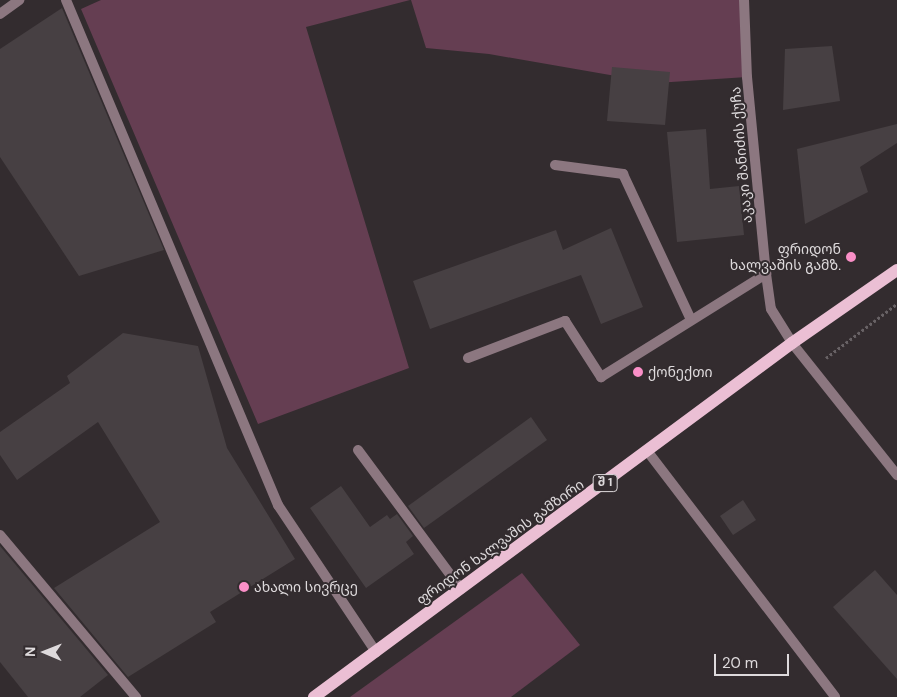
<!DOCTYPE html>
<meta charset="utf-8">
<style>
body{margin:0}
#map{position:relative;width:897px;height:697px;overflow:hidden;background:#332c2f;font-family:"DM Sans","Noto Sans Georgian",sans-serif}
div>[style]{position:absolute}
.green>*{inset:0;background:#653e52}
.building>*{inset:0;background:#474043}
.path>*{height:3px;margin-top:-1.5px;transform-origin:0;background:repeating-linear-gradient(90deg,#686265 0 2.5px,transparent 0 5px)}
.service>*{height:10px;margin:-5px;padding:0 5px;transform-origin:5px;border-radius:5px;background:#8c7780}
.minor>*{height:10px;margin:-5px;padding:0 5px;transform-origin:5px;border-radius:5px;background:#8c7780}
.tertiary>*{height:10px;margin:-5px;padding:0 5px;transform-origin:5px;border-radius:5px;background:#8c7780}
.primary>*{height:12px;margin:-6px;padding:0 6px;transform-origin:6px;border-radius:6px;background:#ebbfd4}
.dots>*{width:14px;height:14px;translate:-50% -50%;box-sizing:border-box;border:2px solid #332c2f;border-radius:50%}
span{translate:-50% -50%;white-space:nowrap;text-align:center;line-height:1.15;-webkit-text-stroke:4px #332c2f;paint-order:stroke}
.shield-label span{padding:1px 4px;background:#332c2f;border:1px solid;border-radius:4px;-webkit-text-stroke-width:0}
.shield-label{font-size:12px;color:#dedadc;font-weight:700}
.street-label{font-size:14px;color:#dedadc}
.poi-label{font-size:14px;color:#dedadc}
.right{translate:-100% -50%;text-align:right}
.left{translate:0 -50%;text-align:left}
.north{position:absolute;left:20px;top:627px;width:50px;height:50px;-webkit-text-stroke:4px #332c2f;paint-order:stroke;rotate:271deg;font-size:14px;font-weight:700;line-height:20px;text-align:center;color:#dedadc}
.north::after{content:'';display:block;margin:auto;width:18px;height:22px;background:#dedadc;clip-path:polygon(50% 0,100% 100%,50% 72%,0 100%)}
.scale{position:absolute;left:714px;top:654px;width:75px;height:22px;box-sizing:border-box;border:2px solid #dedadc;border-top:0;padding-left:6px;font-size:15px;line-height:18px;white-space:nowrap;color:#dedadc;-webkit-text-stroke:4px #332c2f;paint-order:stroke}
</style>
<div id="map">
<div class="green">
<div style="clip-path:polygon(101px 0,410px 0,306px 27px,409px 368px,258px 424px,81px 9px)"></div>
<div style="clip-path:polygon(411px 0,744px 0,747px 77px,656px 83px,489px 54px,426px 48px)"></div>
<div style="clip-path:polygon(522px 573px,580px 645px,511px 697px,350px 697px)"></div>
</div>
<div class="building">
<div style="clip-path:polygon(62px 8px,164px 250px,79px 276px,0 157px,0 49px)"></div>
<div style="clip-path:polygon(832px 46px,840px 101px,783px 110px,785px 49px)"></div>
<div style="clip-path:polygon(612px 67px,670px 72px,665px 125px,607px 121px)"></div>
<div style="clip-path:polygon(897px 124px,897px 143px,860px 167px,868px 192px,805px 224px,797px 149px)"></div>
<div style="clip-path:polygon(706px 129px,710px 189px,739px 186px,744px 235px,677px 242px,667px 132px)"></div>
<div style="clip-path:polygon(611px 228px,643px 307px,601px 324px,581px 275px,430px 329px,413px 281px,556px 230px,563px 250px)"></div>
<div style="clip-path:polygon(123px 333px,198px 346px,227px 448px,295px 559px,210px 612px,216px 622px,128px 677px,54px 588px,160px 522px,98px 422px,17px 480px,0 455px,0 432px,70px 383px,67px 376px)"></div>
<div style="clip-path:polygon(531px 417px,547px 440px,424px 528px,408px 506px)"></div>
<div style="clip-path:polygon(341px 486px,370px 527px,387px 515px,390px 519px,397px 514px,413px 536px,406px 542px,414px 554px,366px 588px,310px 508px)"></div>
<div style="clip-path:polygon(743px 500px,756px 520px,733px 535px,720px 516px)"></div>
<div style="clip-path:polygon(0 546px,108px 675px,80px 697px,28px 697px,0 662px)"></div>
<div style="clip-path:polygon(875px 570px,897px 595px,897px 679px,833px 607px)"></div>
</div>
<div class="path">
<div style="left:826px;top:358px;width:89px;rotate:-37.3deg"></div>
</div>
<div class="service">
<div style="left:66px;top:0;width:548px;rotate:67.23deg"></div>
<div style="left:278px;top:505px;width:177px;rotate:56.3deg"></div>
<div style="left:0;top:14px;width:24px;rotate:-36deg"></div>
<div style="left:555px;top:165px;width:69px;rotate:7.5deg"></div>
<div style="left:623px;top:174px;width:161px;rotate:65deg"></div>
<div style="left:468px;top:358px;width:104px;rotate:-20.9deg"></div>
<div style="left:565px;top:321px;width:67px;rotate:57.3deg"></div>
<div style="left:601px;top:377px;width:195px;rotate:-32deg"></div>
<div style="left:358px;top:450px;width:173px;rotate:53.5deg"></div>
<div style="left:648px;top:452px;width:308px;rotate:52.6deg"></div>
<div style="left:0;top:535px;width:212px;rotate:50deg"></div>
</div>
<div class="minor">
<div style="left:792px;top:343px;width:169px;rotate:51.5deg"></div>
</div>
<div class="tertiary">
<div style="left:744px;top:0;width:77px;rotate:87.8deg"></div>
<div style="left:747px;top:77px;width:198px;rotate:84.5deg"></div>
<div style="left:766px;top:274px;width:35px;rotate:82deg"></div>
<div style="left:771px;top:309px;width:40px;rotate:58deg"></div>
</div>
<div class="primary">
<div style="left:314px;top:697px;width:595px;rotate:-36.52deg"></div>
<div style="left:792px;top:343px;width:128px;rotate:-34.8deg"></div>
</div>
<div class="dots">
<div style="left:851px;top:257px;background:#fa8fc7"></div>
<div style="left:638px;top:372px;background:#fa8fc7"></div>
<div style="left:244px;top:587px;background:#fa8fc7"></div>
</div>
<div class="shield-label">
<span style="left:605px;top:483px">შ 1</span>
</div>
<div class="street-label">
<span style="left:741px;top:155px;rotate:-95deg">აკაკი შანიძის ქუჩა</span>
<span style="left:500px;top:542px;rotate:-36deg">ფრიდონ ხალვაშის გამზირი</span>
</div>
<div class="poi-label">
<span class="right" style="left:841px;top:257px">ფრიდონ<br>ხალვაშის გამზ.</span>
<span class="left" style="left:648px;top:372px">ქონექთი</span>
<span class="left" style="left:254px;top:587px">ახალი სივრცე</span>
</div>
<div class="north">N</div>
<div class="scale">20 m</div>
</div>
